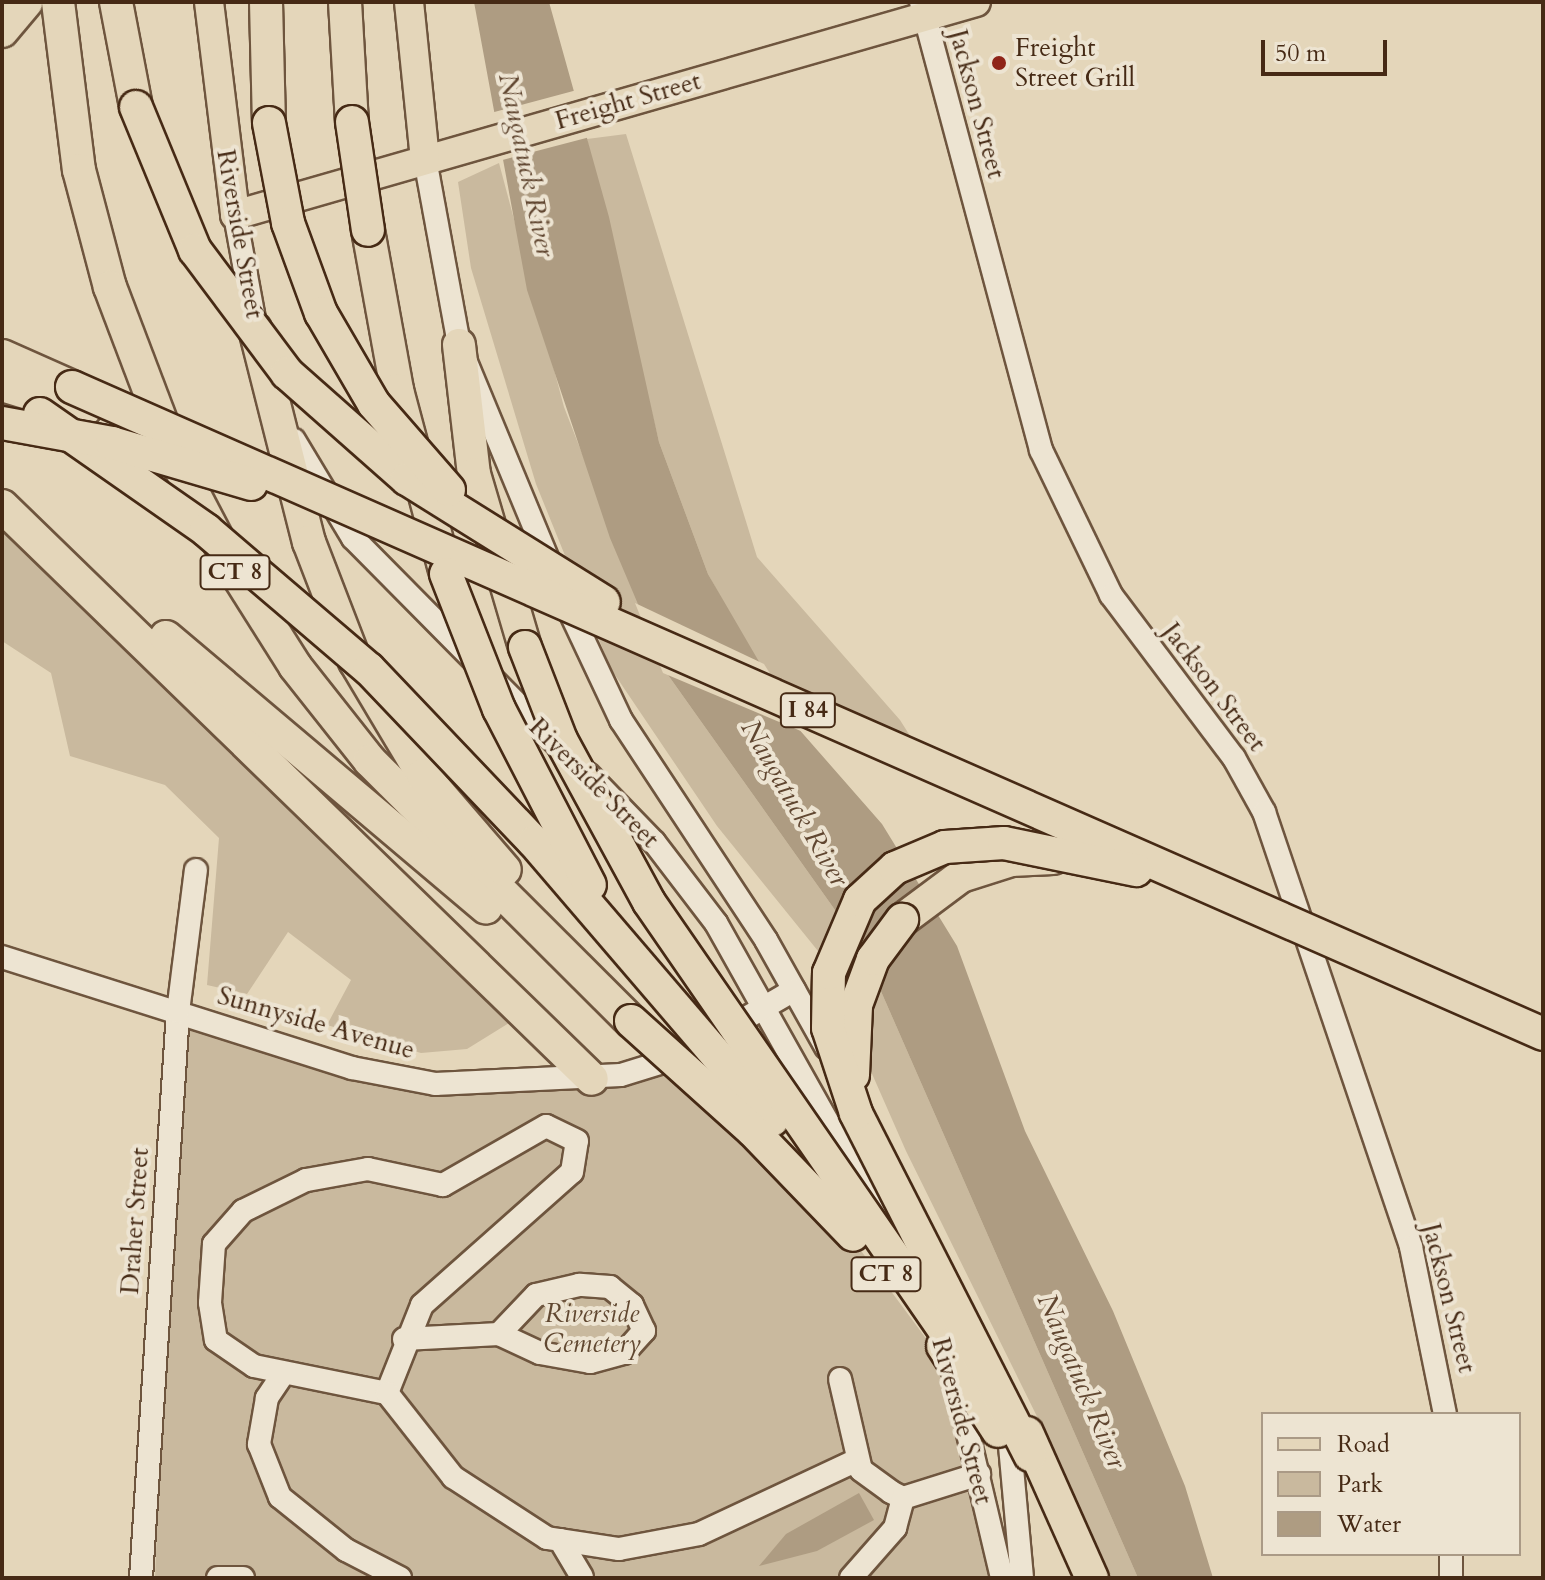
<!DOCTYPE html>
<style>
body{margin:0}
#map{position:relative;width:1545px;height:1580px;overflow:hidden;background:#e4d6ba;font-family:Cardo,serif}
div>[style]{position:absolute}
.green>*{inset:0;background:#c9b99e}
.water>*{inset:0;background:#ae9c82}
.pier>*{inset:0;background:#e4d6ba}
.roads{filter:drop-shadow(2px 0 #6e553e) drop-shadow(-2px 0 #6e553e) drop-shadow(0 2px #6e553e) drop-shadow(0 -2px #6e553e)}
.minor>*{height:22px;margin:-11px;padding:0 11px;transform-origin:11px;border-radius:11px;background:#ede4d2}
.major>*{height:28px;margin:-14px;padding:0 14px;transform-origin:14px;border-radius:14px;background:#e4d6ba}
.highway>*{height:32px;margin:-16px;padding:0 16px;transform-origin:16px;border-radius:16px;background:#e4d6ba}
.bridges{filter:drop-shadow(2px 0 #462a15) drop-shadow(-2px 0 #462a15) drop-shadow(0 2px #462a15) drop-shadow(0 -2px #462a15)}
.highway-bridge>*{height:32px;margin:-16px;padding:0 16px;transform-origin:16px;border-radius:16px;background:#e4d6ba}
.dots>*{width:22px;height:22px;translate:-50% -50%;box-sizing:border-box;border:4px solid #ede4d2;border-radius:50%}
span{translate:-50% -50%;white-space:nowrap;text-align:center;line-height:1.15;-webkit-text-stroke:8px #ede4d2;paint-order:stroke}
.shield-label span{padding:2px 6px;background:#ede4d2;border:2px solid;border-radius:6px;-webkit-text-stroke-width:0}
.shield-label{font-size:24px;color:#462a15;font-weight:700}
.poi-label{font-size:26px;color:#462a15}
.left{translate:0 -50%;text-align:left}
.street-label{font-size:26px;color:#462a15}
.park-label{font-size:26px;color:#604730;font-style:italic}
.water-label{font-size:28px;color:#604630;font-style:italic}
.frame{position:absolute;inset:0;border:4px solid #462a15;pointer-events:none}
.legend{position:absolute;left:1261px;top:1412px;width:260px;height:144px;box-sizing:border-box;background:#ede4d2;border:2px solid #aa9a86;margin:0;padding:10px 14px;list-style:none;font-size:24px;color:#462a15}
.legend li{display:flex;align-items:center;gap:16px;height:40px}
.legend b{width:40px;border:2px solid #aa9a86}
.scale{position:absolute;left:1261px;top:40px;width:126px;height:36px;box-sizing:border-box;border:4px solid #462a15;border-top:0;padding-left:10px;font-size:24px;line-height:28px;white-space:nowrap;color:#462a15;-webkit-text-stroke:6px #ede4d2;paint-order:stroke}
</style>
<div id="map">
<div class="green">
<div style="clip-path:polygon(626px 134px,757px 557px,900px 720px,931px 769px,766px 678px,708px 574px,659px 442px,587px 139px)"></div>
<div style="clip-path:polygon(499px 163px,564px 407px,668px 675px,862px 948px,1138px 1578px,1106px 1578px,1058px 1459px,906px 1151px,818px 951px,717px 826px,611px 669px,536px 484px,471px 268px,458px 182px)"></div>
<div style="clip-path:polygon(2px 529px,387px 901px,509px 1023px,467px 1049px,421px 1053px,327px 1025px,351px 980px,288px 932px,247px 994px,207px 985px,219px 838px,165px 785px,70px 756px,51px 673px,2px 641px)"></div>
<div style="clip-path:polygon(178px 1012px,407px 1081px,647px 1067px,698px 1093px,830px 1209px,965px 1391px,1003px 1578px,155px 1578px)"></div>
</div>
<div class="water">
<div style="clip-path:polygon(474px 2px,549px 2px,609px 217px,659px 442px,708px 574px,797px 727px,882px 824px,957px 946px,1025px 1131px,1113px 1311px,1185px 1486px,1213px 1578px,1138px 1578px,862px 948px,668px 675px,610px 538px,527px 290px)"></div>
<div style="clip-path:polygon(859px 1493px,874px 1520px,817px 1551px,759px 1566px,786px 1534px)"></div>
</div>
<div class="pier">
<div style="clip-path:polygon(577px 90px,590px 137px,495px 162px,487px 114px)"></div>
<div style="clip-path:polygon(635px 603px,764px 664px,808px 734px,663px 673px)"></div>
</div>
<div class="roads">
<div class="minor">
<div style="left:921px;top:2px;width:464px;rotate:75deg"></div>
<div style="left:1041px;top:450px;width:161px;rotate:64.2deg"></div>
<div style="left:1111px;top:595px;width:204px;rotate:53deg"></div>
<div style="left:1234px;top:758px;width:62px;rotate:60.9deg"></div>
<div style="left:1264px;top:812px;width:459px;rotate:71.3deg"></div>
<div style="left:1411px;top:1247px;width:170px;rotate:78.5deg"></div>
<div style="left:425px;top:159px;width:189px;rotate:79.6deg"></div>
<div style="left:459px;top:345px;width:243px;rotate:67.5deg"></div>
<div style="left:235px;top:215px;width:111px;rotate:79.6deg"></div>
<div style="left:294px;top:440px;width:114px;rotate:59deg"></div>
<div style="left:353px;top:538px;width:294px;rotate:45.3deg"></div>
<div style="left:565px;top:601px;width:132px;rotate:64.8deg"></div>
<div style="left:621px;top:720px;width:263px;rotate:56.6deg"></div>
<div style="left:766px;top:940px;width:123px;rotate:60.7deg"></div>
<div style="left:588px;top:774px;width:95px;rotate:45.9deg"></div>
<div style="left:654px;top:842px;width:102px;rotate:52.6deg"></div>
<div style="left:716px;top:923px;width:329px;rotate:60.7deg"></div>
<div style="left:2px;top:957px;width:367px;rotate:17.6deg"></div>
<div style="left:352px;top:1068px;width:85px;rotate:10.9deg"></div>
<div style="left:435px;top:1084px;width:186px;rotate:-2.8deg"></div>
<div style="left:621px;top:1075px;width:61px;rotate:-17.2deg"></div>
<div style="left:679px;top:1057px;width:133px;rotate:-30.2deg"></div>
<div style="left:404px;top:1339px;width:95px;rotate:-3deg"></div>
<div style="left:499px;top:1334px;width:45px;rotate:24.9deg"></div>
<div style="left:540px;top:1353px;width:51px;rotate:10.2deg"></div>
<div style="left:590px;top:1362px;width:35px;rotate:-15deg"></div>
<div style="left:624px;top:1353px;width:30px;rotate:-48deg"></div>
<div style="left:644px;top:1331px;width:29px;rotate:-115deg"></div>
<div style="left:632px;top:1305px;width:28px;rotate:-141deg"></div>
<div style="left:610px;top:1287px;width:31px;rotate:-176deg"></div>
<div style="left:579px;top:1285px;width:44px;rotate:166.9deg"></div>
<div style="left:536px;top:1295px;width:54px;rotate:133.5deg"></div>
<div style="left:283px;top:1374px;width:29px;rotate:124deg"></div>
<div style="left:267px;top:1398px;width:47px;rotate:99.9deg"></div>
<div style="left:259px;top:1444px;width:57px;rotate:68.4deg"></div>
<div style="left:280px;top:1497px;width:85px;rotate:38.8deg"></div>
<div style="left:346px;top:1550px;width:61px;rotate:27.4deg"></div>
<div style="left:840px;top:1379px;width:93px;rotate:77deg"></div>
<div style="left:861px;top:1470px;width:37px;rotate:36deg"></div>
<div style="left:891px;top:1492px;width:13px;rotate:27deg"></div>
<div style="left:903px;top:1498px;width:80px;rotate:-17.5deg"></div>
<div style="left:955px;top:1379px;width:204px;rotate:76.7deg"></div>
<div style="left:387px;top:1393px;width:95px;rotate:-68.3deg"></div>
<div style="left:422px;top:1305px;width:200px;rotate:-41.6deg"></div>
<div style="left:572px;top:1172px;width:31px;rotate:-81deg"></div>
<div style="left:577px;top:1141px;width:34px;rotate:-154deg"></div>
<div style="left:546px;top:1126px;width:119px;rotate:150.2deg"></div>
<div style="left:443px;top:1185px;width:77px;rotate:-168deg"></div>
<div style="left:368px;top:1169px;width:63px;rotate:169.9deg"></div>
<div style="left:306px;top:1180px;width:70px;rotate:153.8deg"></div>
<div style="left:243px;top:1211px;width:44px;rotate:131.3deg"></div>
<div style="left:214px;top:1244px;width:59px;rotate:93.9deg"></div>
<div style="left:210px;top:1303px;width:37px;rotate:81deg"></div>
<div style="left:216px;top:1340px;width:46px;rotate:34.4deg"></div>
<div style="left:254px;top:1366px;width:136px;rotate:11.5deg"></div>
<div style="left:387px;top:1393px;width:107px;rotate:51.8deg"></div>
<div style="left:453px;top:1477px;width:112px;rotate:33deg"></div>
<div style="left:547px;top:1538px;width:73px;rotate:8.7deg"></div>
<div style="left:619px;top:1549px;width:81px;rotate:-10.6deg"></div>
<div style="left:699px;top:1534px;width:174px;rotate:-25.1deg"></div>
<div style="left:1008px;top:1424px;width:155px;rotate:84.8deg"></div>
<div style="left:560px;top:1540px;width:43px;rotate:59.3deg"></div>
<div style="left:1451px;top:1554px;width:24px;rotate:90deg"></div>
<div style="left:141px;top:1578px;width:567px;rotate:-86.26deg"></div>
<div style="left:178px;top:1012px;width:143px;rotate:-82.8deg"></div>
<div style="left:218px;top:1578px;width:25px"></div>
<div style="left:851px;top:1578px;width:67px;rotate:-48.7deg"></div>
<div style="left:895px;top:1528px;width:31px;rotate:-75deg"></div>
</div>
<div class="major">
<div style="left:209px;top:2px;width:215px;rotate:83deg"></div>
<div style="left:235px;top:215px;width:771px;rotate:-16.04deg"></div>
<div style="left:409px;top:2px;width:158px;rotate:84.2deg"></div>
</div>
<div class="highway">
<div style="left:58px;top:2px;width:169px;rotate:82.9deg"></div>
<div style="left:79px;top:170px;width:121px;rotate:75.2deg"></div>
<div style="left:110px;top:287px;width:183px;rotate:69.2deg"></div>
<div style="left:175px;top:458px;width:119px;rotate:62.4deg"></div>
<div style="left:230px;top:563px;width:122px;rotate:57.7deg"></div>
<div style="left:295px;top:666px;width:121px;rotate:51.7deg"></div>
<div style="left:370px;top:761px;width:368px;rotate:44.9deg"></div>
<div style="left:116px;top:2px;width:107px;rotate:79.2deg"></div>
<div style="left:266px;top:2px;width:121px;rotate:88.6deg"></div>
<div style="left:345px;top:2px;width:120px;rotate:86.7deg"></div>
<div style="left:2px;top:31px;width:38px;rotate:-50deg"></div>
<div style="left:368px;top:230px;width:163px;rotate:79.7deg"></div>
<div style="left:397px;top:390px;width:186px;rotate:75.1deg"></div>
<div style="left:255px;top:329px;width:220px;rotate:75.8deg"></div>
<div style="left:309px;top:542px;width:128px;rotate:68.9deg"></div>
<div style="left:355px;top:661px;width:133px;rotate:59.2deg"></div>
<div style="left:423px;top:775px;width:125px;rotate:49.2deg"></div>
<div style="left:459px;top:345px;width:130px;rotate:83.4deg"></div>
<div style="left:474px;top:474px;width:180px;rotate:73.6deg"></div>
<div style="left:2px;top:356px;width:77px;rotate:23.9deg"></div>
<div style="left:2px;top:385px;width:86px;rotate:17deg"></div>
<div style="left:2px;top:506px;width:822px;rotate:44.16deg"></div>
<div style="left:166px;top:637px;width:419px;rotate:40.2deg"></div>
<div style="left:902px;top:920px;width:74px;rotate:-36.7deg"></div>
<div style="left:961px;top:876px;width:52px;rotate:-17.7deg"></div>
<div style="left:1011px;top:860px;width:42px;rotate:-2.7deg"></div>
<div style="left:772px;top:1120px;width:108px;rotate:49.5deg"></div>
</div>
</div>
<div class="bridges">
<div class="highway-bridge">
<div style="left:136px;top:107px;width:155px;rotate:67.6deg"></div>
<div style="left:195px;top:250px;width:154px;rotate:53.2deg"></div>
<div style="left:287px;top:373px;width:160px;rotate:41.5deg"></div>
<div style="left:407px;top:479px;width:232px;rotate:32deg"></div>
<div style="left:352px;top:122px;width:109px;rotate:81.6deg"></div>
<div style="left:269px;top:123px;width:102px;rotate:79.2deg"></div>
<div style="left:288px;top:223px;width:96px;rotate:69.9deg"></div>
<div style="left:321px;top:313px;width:105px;rotate:59.8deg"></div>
<div style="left:374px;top:404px;width:114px;rotate:48.9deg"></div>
<div style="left:72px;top:387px;width:1607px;rotate:23.74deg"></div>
<div style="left:40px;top:414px;width:203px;rotate:34.9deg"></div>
<div style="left:206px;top:530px;width:214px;rotate:40.5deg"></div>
<div style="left:369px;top:669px;width:239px;rotate:46.4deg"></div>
<div style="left:534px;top:842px;width:366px;rotate:49.4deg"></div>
<div style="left:2px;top:423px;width:112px;rotate:10.3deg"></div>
<div style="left:112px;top:443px;width:145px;rotate:16.4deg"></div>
<div style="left:446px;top:574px;width:145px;rotate:68.6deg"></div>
<div style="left:499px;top:709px;width:198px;rotate:62.7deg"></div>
<div style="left:525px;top:647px;width:100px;rotate:68.8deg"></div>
<div style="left:561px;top:740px;width:184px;rotate:61.5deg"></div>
<div style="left:649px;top:902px;width:556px;rotate:55.4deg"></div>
<div style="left:631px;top:1021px;width:164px;rotate:42deg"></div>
<div style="left:753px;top:1131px;width:144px;rotate:46.1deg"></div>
<div style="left:853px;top:1075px;width:70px;rotate:-87.5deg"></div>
<div style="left:856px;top:1005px;width:49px;rotate:-69.7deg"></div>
<div style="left:873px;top:959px;width:49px;rotate:-53.4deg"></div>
<div style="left:943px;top:1346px;width:101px;rotate:57.1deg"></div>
<div style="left:1027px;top:1433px;width:159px;rotate:65.9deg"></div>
<div style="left:1030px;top:1455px;width:384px;rotate:-117deg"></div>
<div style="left:856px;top:1113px;width:89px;rotate:-108.2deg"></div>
<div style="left:828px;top:1028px;width:55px;rotate:-89deg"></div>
<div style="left:829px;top:973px;width:79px;rotate:-67deg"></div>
<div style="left:860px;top:900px;width:47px;rotate:-42.4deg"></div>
<div style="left:895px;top:868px;width:54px;rotate:-22.8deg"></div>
<div style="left:945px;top:847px;width:59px;rotate:-3.9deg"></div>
<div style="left:1004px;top:843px;width:135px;rotate:11.6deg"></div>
</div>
</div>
<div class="dots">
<div style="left:999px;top:63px;background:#8f2418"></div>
</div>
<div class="shield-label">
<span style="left:235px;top:572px">CT 8</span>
<span style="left:808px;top:710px">I 84</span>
<span style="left:886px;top:1274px">CT 8</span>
</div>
<div class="poi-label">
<span class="left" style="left:1015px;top:63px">Freight<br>Street Grill</span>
</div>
<div class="street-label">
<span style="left:628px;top:101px;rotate:-16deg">Freight Street</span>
<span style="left:977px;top:104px;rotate:75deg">Jackson Street</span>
<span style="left:240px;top:234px;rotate:80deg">Riverside Street</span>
<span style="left:1214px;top:687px;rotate:53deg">Jackson Street</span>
<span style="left:594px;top:783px;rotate:45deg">Riverside Street</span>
<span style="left:316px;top:1023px;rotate:16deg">Sunnyside Avenue</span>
<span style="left:135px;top:1221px;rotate:-86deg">Draher Street</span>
<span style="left:1449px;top:1298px;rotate:76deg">Jackson Street</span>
<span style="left:962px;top:1421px;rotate:75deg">Riverside Street</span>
</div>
<div class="park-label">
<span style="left:592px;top:1329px">Riverside<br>Cemetery</span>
</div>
<div class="water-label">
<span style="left:527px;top:165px;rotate:78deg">Naugatuck River</span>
<span style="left:795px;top:803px;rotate:60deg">Naugatuck River</span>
<span style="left:1082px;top:1381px;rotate:67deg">Naugatuck River</span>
</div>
<div class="frame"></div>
<ul class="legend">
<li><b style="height:10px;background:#e4d6ba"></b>Road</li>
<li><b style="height:22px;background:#c9b99e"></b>Park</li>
<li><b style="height:22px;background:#ae9c82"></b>Water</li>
</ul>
<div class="scale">50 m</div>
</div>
